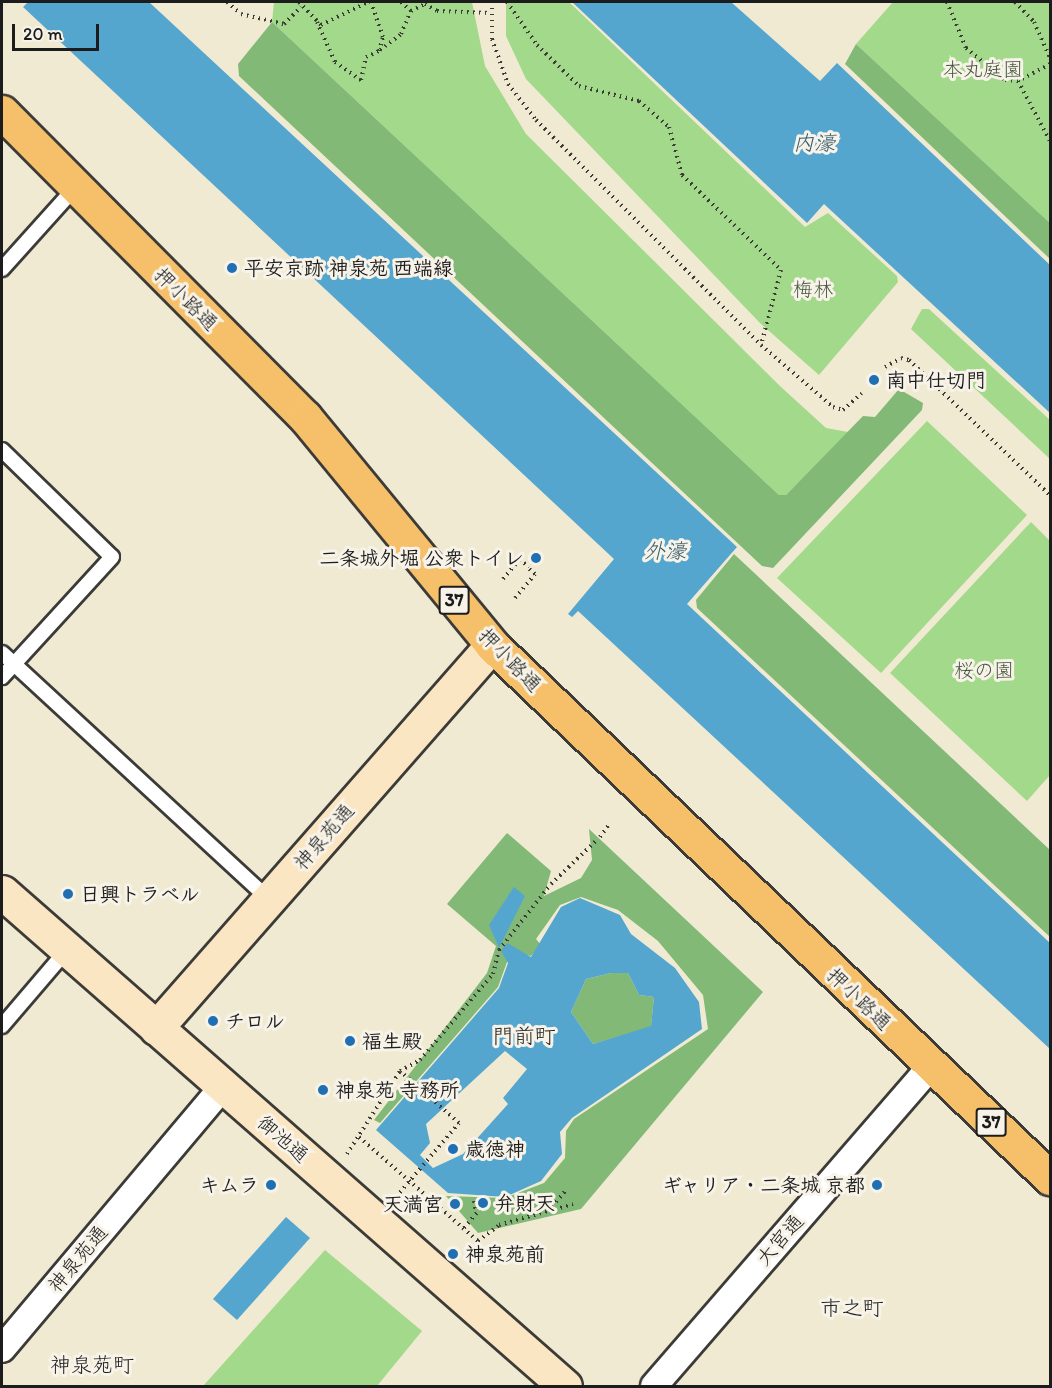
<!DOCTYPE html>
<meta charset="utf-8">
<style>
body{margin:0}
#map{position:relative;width:1052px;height:1388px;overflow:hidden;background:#f0ead3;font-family:Itim,"Klee One",sans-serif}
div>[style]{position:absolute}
.green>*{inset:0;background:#a3d98a}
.forest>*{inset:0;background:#82b976}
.water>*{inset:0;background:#54a6cf}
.path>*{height:4px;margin-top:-2px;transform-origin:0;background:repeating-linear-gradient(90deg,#3c3b37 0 1.5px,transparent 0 6px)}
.roads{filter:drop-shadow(2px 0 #3c3b37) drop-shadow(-2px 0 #3c3b37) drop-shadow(0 2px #3c3b37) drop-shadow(0 -2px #3c3b37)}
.lane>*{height:14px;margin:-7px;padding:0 7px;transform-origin:7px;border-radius:7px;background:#fff}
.street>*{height:26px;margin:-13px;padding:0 13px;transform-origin:13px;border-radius:13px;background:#fff}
.secondary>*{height:33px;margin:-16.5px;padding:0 16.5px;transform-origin:16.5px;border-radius:16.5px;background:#fbe6c4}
.primary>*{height:33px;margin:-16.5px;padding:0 16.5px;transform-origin:16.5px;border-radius:16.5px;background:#f6c06b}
.dots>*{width:16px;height:16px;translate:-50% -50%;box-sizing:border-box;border:3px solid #f7f3e8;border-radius:50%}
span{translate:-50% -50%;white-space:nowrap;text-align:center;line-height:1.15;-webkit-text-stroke:6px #f7f3e8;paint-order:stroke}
.shield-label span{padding:2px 4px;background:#f7f3e8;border:2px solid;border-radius:4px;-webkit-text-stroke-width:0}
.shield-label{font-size:18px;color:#1c1c1c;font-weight:700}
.park-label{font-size:20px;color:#44553d}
.poi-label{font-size:20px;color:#1c1c1c;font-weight:700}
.left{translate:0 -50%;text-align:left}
.right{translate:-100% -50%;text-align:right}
.street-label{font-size:20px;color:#1c1c1c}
.water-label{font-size:21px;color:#355a6d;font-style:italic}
.neighbourhood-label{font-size:21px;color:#1c1c1c}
.frame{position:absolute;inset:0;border:3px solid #1c1c1c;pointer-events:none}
.scale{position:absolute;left:12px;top:24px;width:87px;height:27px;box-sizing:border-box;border:3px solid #1c1c1c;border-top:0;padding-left:8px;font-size:18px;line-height:21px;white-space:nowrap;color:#1c1c1c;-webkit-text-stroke:4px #f7f3e8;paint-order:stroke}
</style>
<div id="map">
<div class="green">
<div style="clip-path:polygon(274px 2px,472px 2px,485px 66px,526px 134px,781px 387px,826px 428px,848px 432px,786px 495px,779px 495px,272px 22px)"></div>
<div style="clip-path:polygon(506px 2px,569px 2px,805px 227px,828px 213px,897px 276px,898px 282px,819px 375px,760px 323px,526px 79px,506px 36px)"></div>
<div style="clip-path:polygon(893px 2px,1050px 2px,1050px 223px,856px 44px)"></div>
<div style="clip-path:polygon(922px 309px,929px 309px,1050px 420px,1050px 459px,911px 329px)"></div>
<div style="clip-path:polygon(927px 421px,1027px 515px,881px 673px,777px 578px)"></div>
<div style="clip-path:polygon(1031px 522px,1050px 541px,1050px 775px,1027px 801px,890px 673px)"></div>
<div style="clip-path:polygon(325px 1250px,422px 1331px,377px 1386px,203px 1386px)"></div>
</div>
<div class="forest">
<div style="clip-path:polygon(272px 22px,779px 495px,786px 495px,863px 416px,875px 417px,899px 389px,923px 403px,922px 410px,773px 568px,762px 566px,239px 76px,238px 64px)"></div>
<div style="clip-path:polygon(856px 44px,1050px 223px,1050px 259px,845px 64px)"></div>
<div style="clip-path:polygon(734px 554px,1050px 850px,1050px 937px,697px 608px,696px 600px)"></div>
<div style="clip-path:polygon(589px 829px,763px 992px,581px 1209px,478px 1233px,446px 1196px,505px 1198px,544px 1183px,565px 1158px,566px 1131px,574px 1119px,708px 1029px,703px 995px,658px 941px,618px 910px,581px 897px,560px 905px,536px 939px,541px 945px,531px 956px,522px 954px,507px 962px,498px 987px,380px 1123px,374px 1120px,487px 973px,496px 946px,447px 904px,507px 833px,551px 871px,544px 896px,581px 878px,592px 860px)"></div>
<div style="clip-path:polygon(611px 973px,628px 973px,639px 995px,654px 997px,651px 1027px,593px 1044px,571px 1012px,586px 979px)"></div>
</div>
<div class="water">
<div style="clip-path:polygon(28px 2px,149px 2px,737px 547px,687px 604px,1050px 943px,1050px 1049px,578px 611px,572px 617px,568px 614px,614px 559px,23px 7px)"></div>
<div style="clip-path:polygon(572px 2px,731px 2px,820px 81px,837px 63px,1050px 265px,1050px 413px,824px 204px,807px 223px)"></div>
<div style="clip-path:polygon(514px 887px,525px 896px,499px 948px,489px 925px)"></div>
<div style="clip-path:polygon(evenodd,580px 898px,620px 915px,631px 934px,675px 968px,699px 1002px,702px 1029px,572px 1118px,560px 1132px,562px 1154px,541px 1181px,505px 1197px,448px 1193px,376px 1130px,499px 988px,508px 963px,501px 951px,507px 943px,531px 957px,561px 907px,580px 898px,611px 973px,628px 973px,639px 995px,654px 997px,651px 1026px,593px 1044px,571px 1012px,586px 979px,611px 973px,580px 898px,505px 1051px,527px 1069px,503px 1098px,508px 1104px,463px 1154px,433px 1168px,420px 1155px,430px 1143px,426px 1124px,505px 1051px)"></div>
<div style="clip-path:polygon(286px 1217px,310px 1238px,237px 1320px,213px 1299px)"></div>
</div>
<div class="path">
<div style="left:227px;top:2px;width:18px;rotate:41deg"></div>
<div style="left:241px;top:14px;width:44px;rotate:13.1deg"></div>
<div style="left:284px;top:24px;width:24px;rotate:-45deg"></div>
<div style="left:299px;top:2px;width:32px;rotate:46deg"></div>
<div style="left:321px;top:25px;width:52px;rotate:-26.1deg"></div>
<div style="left:401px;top:2px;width:13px;rotate:42deg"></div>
<div style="left:411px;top:11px;width:16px;rotate:-27deg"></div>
<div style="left:425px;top:4px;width:14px;rotate:30deg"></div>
<div style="left:437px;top:11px;width:53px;rotate:2.2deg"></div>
<div style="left:492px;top:2px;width:37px;rotate:90deg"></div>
<div style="left:492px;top:39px;width:48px;rotate:70.4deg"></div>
<div style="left:508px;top:84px;width:46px;rotate:52.1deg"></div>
<div style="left:536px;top:120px;width:318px;rotate:45deg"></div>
<div style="left:761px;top:345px;width:95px;rotate:40.7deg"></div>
<div style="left:833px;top:407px;width:10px;rotate:17deg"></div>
<div style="left:843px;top:410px;width:25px;rotate:-42deg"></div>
<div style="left:507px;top:2px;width:52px;rotate:55.1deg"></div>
<div style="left:537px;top:45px;width:59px;rotate:44.3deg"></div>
<div style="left:579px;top:86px;width:62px;rotate:14deg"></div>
<div style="left:639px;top:101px;width:40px;rotate:41deg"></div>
<div style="left:669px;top:127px;width:50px;rotate:74.8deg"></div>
<div style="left:682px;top:175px;width:137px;rotate:43.8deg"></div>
<div style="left:781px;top:270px;width:78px;rotate:104.9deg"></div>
<div style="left:947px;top:2px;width:50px;rotate:67.6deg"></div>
<div style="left:966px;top:48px;width:50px;rotate:39.4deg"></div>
<div style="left:1005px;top:80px;width:13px;rotate:4deg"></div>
<div style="left:1015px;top:2px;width:28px;rotate:46deg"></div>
<div style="left:1034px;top:22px;width:39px;rotate:66deg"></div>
<div style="left:317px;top:22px;width:44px;rotate:65.8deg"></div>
<div style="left:335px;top:62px;width:32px;rotate:35deg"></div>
<div style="left:361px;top:80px;width:24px;rotate:-78deg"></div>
<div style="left:366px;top:57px;width:14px;rotate:-25deg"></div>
<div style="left:379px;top:51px;width:15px;rotate:-74deg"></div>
<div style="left:383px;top:37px;width:37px;rotate:-109deg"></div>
<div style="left:380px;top:50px;width:26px;rotate:-37deg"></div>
<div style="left:401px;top:34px;width:25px;rotate:-67deg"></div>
<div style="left:1050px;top:64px;width:36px;rotate:152deg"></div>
<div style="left:1018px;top:81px;width:68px;rotate:61.9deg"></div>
<div style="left:885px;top:367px;width:18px;rotate:-29deg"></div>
<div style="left:901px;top:358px;width:8px;rotate:14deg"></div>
<div style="left:909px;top:360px;width:195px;rotate:43.8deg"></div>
<div style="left:503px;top:579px;width:25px;rotate:-50deg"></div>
<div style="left:519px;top:560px;width:12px;rotate:31deg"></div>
<div style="left:515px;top:598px;width:31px;rotate:-50deg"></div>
<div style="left:535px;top:574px;width:9px;rotate:-139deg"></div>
<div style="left:600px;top:837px;width:14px;rotate:-54deg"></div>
<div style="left:359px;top:1137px;width:158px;rotate:41.2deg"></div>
<div style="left:478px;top:1241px;width:26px;rotate:-37deg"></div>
<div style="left:499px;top:1225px;width:51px;rotate:-15.9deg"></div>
<div style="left:548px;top:1211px;width:29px;rotate:-49deg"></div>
<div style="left:347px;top:1154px;width:98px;rotate:-57.4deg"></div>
<div style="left:400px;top:1071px;width:23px;rotate:-29deg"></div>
<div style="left:420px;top:1060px;width:113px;rotate:-49.7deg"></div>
<div style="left:493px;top:974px;width:25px;rotate:-76deg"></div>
<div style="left:499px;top:950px;width:84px;rotate:-51.8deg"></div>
<div style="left:551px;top:884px;width:65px;rotate:-43.8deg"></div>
<div style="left:396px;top:1197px;width:97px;rotate:-49.6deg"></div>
<div style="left:459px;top:1123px;width:79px;rotate:-138.6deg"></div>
<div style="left:474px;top:1201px;width:11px;rotate:80deg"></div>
<div style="left:549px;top:1211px;width:25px;rotate:-16deg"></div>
<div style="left:464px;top:1228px;width:25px;rotate:-50deg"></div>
</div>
<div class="roads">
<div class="lane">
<div style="left:2px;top:269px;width:109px;rotate:-48deg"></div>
<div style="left:2px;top:450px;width:153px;rotate:44.2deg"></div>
<div style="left:112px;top:557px;width:163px;rotate:132.5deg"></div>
<div style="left:2px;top:653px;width:363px;rotate:42.7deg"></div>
<div style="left:2px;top:1026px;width:100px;rotate:-49.5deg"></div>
</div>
<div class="street">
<div style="left:2px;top:1349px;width:343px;rotate:-49.9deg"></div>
<div style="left:654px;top:1386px;width:423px;rotate:-49.1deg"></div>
</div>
<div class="secondary">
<div style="left:2px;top:892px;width:749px;rotate:41.27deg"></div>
<div style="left:156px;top:1028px;width:509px;rotate:-48.74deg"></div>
</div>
<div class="primary">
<div style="left:2px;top:112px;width:430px;rotate:45.2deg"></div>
<div style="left:305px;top:417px;width:295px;rotate:50.6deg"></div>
<div style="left:492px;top:645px;width:772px;rotate:43.69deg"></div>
</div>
</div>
<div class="dots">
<div style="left:232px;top:268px;background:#1f6fb2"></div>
<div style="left:874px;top:380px;background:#1f6fb2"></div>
<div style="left:536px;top:558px;background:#1f6fb2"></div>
<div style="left:68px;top:894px;background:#1f6fb2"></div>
<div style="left:213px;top:1021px;background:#1f6fb2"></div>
<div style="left:350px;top:1041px;background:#1f6fb2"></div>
<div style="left:323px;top:1090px;background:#1f6fb2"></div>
<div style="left:453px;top:1149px;background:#1f6fb2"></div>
<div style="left:271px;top:1185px;background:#1f6fb2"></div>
<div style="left:877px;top:1185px;background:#1f6fb2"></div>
<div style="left:483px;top:1203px;background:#1f6fb2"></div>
<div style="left:455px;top:1204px;background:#1f6fb2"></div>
<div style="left:453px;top:1254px;background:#1f6fb2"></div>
</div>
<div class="shield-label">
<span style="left:454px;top:600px">37</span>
<span style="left:991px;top:1122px">37</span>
</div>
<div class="park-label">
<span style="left:983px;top:69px">本丸庭園</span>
<span style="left:813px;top:289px">梅林</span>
<span style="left:984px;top:670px">桜の園</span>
</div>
<div class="poi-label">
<span class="left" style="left:244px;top:268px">平安京跡 神泉苑 西端線</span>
<span class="left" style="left:886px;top:380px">南中仕切門</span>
<span class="right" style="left:524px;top:558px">二条城外堀 公衆トイレ</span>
<span class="left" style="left:80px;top:894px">日興トラベル</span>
<span class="left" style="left:225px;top:1021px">チロル</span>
<span class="left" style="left:362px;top:1041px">福生殿</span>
<span class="left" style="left:335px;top:1090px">神泉苑 寺務所</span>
<span class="left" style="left:465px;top:1149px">歳徳神</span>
<span class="right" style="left:259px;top:1185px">キムラ</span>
<span class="right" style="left:865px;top:1185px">ギャリア・二条城 京都</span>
<span class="left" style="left:495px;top:1203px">弁財天</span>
<span class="right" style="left:443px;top:1204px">天満宮</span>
<span class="left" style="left:465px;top:1254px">神泉苑前</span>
</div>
<div class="street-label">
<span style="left:186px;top:299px;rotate:45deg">押小路通</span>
<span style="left:510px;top:660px;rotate:46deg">押小路通</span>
<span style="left:324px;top:837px;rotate:-49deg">神泉苑通</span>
<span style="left:859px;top:999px;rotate:44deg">押小路通</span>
<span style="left:283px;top:1139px;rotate:41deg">御池通</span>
<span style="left:780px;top:1240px;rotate:-49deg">大宮通</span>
<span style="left:78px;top:1259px;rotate:-50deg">神泉苑通</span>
</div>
<div class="water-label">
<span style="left:814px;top:143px">内濠</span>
<span style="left:665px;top:551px">外濠</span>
</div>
<div class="neighbourhood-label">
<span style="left:524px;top:1036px">門前町</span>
<span style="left:852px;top:1308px">市之町</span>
<span style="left:92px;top:1365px">神泉苑町</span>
</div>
<div class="frame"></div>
<div class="scale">20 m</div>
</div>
